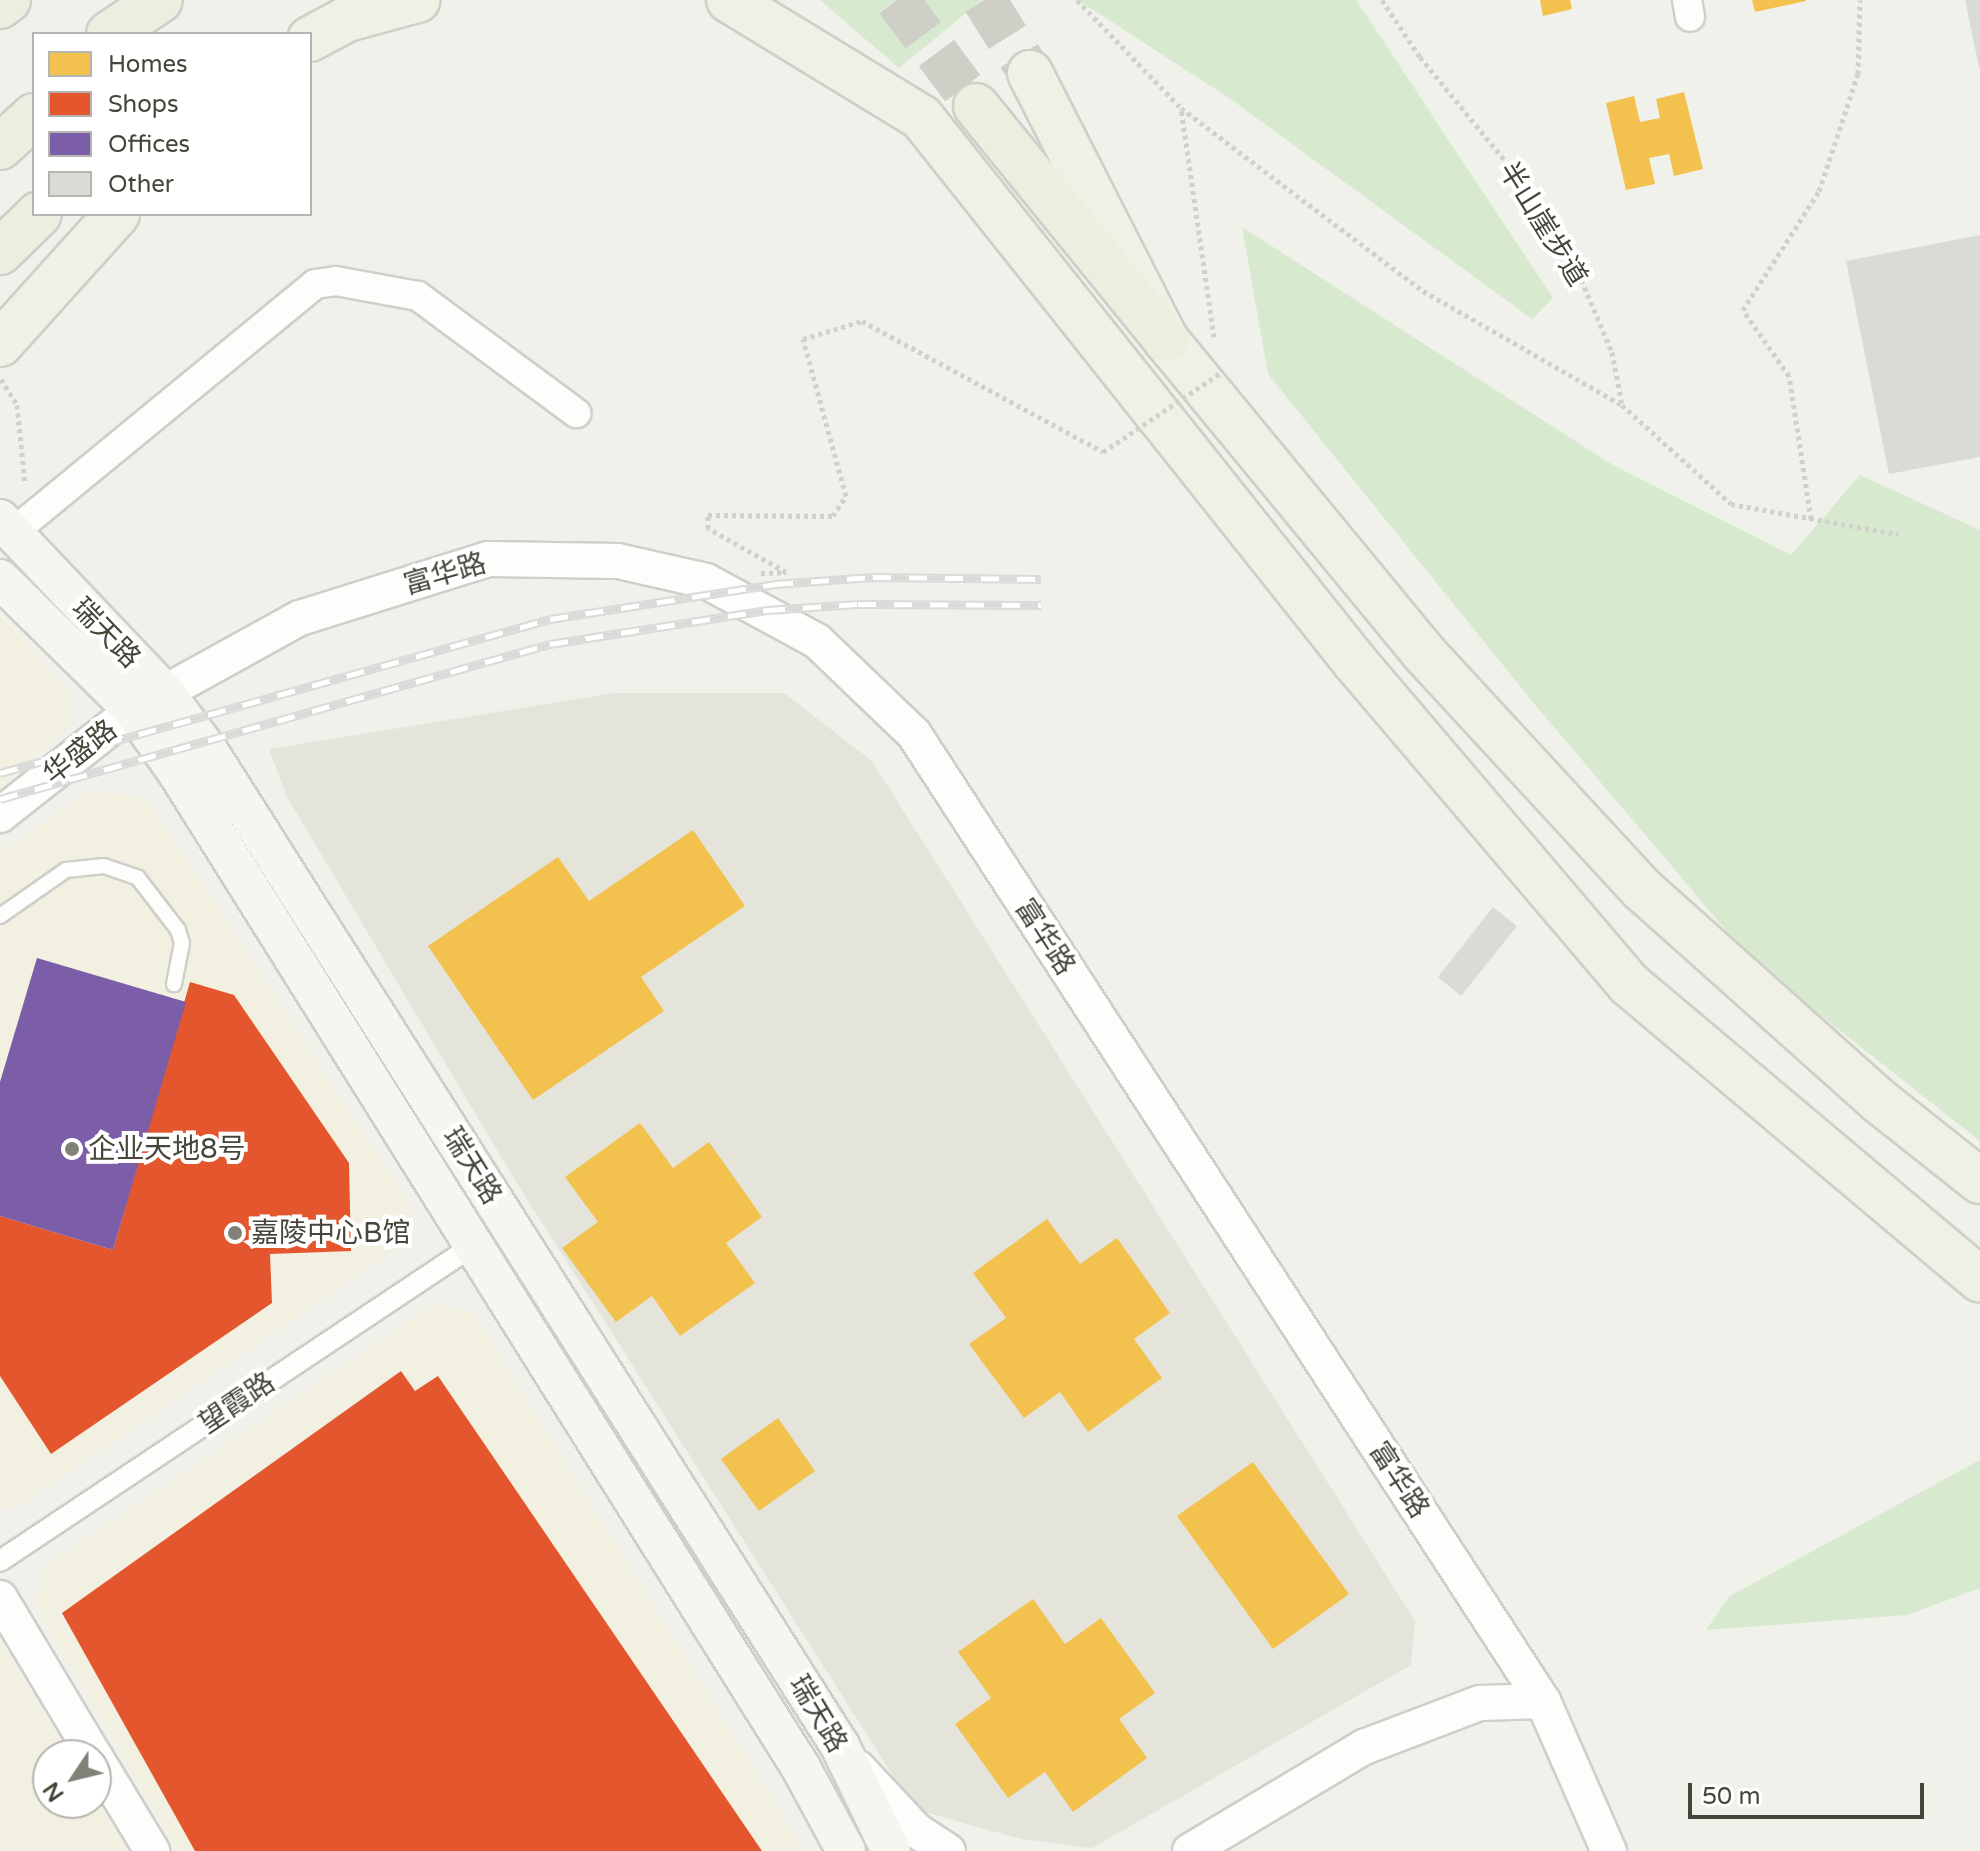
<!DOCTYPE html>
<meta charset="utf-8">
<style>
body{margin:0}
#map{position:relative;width:1980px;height:1851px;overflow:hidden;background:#f1f1ec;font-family:"Varela Round","Noto Sans SC",sans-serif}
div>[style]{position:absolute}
.residential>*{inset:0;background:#e5e4da}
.commercial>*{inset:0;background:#f2f0e0}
.green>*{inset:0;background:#d7e9cf}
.homes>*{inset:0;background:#f2c14e}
.shops>*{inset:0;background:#e4572e}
.offices>*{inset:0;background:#7b5ea7}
.building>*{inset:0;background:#dbdad4}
.primary-tunnel>*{height:44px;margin-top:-22px;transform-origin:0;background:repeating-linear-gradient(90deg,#cfcfc8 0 44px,transparent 0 66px)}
.trunk-tunnel>*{height:44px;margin-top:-22px;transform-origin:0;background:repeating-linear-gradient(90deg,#cfcfc8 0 44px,transparent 0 66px)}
.path>*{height:5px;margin-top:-2.5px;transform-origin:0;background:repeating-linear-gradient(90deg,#d1d1cb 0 4px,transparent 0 8px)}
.roads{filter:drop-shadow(2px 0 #cfcfca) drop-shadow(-2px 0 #cfcfca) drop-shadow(0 2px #cfcfca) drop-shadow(0 -2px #cfcfca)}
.service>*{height:14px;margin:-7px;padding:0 7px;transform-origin:7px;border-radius:7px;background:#fdfdfc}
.pedestrian>*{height:20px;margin:-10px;padding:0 10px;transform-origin:10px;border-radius:10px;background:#fdfdfc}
.minor>*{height:28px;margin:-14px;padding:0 14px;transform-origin:14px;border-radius:14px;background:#fdfdfc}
.tertiary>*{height:34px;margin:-17px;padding:0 17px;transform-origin:17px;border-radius:17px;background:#fdfdfc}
.secondary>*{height:38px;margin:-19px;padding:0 19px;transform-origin:19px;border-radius:19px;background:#f6f6f0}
.primary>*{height:44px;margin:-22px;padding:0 22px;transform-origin:22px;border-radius:22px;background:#f0f0e5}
.trunk>*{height:44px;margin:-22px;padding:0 22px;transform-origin:22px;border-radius:22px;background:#edede0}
.rail>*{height:9px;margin-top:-4.5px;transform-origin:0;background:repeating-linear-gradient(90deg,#fff 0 18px,#dadad9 0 36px);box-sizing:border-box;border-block:2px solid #dadad9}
.path-bridge>*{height:5px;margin-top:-2.5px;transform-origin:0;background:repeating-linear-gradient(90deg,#d1d1cb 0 4px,transparent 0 8px)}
.dots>*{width:22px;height:22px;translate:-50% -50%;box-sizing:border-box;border:4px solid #fff;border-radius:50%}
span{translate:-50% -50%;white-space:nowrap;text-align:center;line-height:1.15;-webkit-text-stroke:8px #fff;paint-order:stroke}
.street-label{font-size:28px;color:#474539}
.poi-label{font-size:28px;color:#474539}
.left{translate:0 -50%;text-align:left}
.legend{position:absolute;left:32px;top:32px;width:280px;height:184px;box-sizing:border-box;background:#fff;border:2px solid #b5b5b0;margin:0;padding:10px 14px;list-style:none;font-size:24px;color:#474539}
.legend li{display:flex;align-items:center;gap:16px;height:40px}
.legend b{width:40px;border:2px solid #b5b5b0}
.north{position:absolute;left:32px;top:1739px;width:80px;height:80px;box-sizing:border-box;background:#fff;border:2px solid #b5b5b0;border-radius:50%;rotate:235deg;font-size:22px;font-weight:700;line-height:32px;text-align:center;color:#474539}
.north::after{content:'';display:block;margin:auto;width:28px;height:36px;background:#828178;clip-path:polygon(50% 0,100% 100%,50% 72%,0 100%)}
.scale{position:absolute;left:1688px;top:1783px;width:236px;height:36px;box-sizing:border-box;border:4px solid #474539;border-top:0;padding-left:10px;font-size:24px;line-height:28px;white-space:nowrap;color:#474539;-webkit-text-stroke:6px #fff;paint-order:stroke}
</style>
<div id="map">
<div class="residential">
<div style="clip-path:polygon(614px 693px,784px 693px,872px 761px,1415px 1621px,1411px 1665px,1092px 1848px,1021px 1839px,914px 1809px,513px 1177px,287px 797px,269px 749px)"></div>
</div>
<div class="commercial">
<div style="clip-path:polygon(0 615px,70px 691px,69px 727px,0 788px)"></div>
<div style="clip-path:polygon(88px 791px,147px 798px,411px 1206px,410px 1240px,15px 1509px,0 1509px,0 853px)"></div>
<div style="clip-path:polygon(438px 1302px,474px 1314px,805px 1851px,178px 1851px,35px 1606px,42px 1567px)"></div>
<div style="clip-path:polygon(0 1641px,69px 1755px,48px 1755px,48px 1803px,96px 1800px,127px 1851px,0 1851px)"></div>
</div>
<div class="green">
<div style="clip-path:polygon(820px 0,982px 0,899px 68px)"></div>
<div style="clip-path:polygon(1078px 0,1356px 0,1553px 298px,1532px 319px,1232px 100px)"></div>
<div style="clip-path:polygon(1242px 227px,1611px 464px,1791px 555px,1860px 475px,1980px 530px,1980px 1141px,1753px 962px,1531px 700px,1268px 374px)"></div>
<div style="clip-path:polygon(1980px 1460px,1980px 1588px,1907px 1615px,1706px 1630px,1730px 1596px)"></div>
</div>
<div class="homes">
<div style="clip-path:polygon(1540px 0,1570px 0,1572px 9px,1543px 16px)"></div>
<div style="clip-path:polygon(1752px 0,1806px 0,1806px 1px,1755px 12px)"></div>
<div style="clip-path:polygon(1684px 92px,1703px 169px,1674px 176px,1669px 154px,1649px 158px,1655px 184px,1626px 190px,1606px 103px,1634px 96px,1640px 122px,1660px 118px,1656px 99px)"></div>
<div style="clip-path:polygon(693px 830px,745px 906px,641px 977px,664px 1011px,533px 1100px,428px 946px,558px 857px,589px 901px)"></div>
<div style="clip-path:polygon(640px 1123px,673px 1168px,709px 1142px,762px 1217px,726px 1243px,755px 1283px,680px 1336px,652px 1296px,616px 1322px,562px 1248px,598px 1222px,565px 1177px)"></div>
<div style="clip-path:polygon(1047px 1219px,1080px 1264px,1117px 1238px,1170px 1313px,1134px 1339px,1162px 1378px,1088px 1432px,1060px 1392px,1024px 1418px,969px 1344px,1006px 1318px,973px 1273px)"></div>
<div style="clip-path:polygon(778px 1418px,815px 1471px,759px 1511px,721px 1459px)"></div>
<div style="clip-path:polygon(1253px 1462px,1349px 1594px,1273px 1649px,1177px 1516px)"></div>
<div style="clip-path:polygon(1033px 1599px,1065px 1644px,1101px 1618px,1155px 1693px,1119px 1719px,1147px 1758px,1073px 1812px,1045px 1772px,1008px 1798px,955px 1724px,991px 1698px,958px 1652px)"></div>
</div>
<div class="shops">
<div style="clip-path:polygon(190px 982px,234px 995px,349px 1163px,351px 1251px,270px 1254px,272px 1303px,51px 1454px,0 1376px,0 1216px,113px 1250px)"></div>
<div style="clip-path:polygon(401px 1371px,415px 1391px,438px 1376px,762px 1851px,195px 1851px,62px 1613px)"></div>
</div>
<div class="offices">
<div style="clip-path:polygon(37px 958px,186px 1002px,113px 1250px,0 1216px,0 1082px)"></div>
</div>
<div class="building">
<div style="clip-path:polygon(1965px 0,1980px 0,1980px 67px,1979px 67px)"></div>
<div style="clip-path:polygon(1980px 235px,1980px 457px,1889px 474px,1846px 261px)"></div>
<div style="clip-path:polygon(1493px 907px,1517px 926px,1461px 996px,1438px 977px)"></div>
</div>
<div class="primary-tunnel">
<div style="left:984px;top:0;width:86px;rotate:57.8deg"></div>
</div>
<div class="trunk-tunnel">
<div style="left:897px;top:0;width:132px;rotate:53.3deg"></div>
</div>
<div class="path">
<div style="left:1077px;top:0;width:150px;rotate:46.1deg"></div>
<div style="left:1382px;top:0;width:69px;rotate:56.3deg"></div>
<div style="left:1420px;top:57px;width:159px;rotate:50.6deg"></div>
<div style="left:1521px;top:180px;width:47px;rotate:63.4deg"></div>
<div style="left:1542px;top:222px;width:54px;rotate:52.5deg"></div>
<div style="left:1575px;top:265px;width:95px;rotate:67deg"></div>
<div style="left:1612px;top:352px;width:54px;rotate:79.3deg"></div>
<div style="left:1622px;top:405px;width:147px;rotate:42.2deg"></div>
<div style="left:1731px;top:504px;width:170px;rotate:10.2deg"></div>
<div style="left:1214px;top:337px;width:231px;rotate:-98.2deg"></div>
<div style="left:1181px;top:108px;width:303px;rotate:37.1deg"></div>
<div style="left:1423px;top:291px;width:229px;rotate:29.8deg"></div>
<div style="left:1px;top:379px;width:31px;rotate:58deg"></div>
<div style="left:17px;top:405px;width:79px;rotate:84.2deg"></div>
<div style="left:1811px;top:519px;width:145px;rotate:-98.7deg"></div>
<div style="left:1789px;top:376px;width:80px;rotate:-124.9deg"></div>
<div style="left:1743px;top:310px;width:141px;rotate:-57.4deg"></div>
<div style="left:1819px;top:191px;width:123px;rotate:-71.6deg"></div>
<div style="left:1858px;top:74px;width:74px;rotate:-88.5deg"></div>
<div style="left:761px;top:573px;width:25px;rotate:-2deg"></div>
<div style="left:786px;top:572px;width:90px;rotate:-150.6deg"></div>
<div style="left:708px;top:528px;width:13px;rotate:-90deg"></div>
<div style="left:708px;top:515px;width:125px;rotate:0.5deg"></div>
<div style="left:833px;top:516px;width:24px;rotate:-57deg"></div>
<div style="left:846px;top:496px;width:163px;rotate:-105.3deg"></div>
<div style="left:803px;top:339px;width:62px;rotate:-17deg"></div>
<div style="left:862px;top:321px;width:274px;rotate:28.5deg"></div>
</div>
<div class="roads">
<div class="service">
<div style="left:0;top:916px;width:80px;rotate:-34.9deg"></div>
<div style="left:66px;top:870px;width:38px;rotate:-6deg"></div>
<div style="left:104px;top:866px;width:36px;rotate:19deg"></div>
<div style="left:138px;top:878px;width:66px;rotate:52.4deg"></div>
<div style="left:178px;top:930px;width:14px;rotate:73deg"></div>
<div style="left:182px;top:943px;width:42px;rotate:101deg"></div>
</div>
<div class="pedestrian">
<div style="left:0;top:1561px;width:570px;rotate:-33.69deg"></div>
</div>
<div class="minor">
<div style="left:1687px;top:0;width:17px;rotate:80deg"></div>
<div style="left:11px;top:534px;width:394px;rotate:-39.4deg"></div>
<div style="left:315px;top:284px;width:21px;rotate:-8deg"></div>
<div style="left:336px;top:281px;width:83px;rotate:10.4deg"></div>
<div style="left:418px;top:296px;width:197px;rotate:36.5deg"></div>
</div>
<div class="tertiary">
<div style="left:0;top:815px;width:169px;rotate:-38.3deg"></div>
<div style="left:133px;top:710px;width:191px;rotate:-28.9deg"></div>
<div style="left:300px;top:618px;width:197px;rotate:-17.4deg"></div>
<div style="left:488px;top:559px;width:130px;rotate:0.9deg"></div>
<div style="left:618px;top:561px;width:90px;rotate:12.8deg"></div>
<div style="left:706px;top:581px;width:126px;rotate:28.4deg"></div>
<div style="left:817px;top:641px;width:134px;rotate:43.8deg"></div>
<div style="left:914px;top:734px;width:1154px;rotate:56.96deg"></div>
<div style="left:1543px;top:1701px;width:164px;rotate:66.3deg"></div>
<div style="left:0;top:1598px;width:183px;rotate:59.1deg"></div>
<div style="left:96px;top:1758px;width:109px;rotate:58.9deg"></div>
<div style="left:858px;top:1768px;width:86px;rotate:46.9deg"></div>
<div style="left:917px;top:1831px;width:37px;rotate:33deg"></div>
<div style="left:1190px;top:1851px;width:203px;rotate:-30.9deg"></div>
<div style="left:1364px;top:1747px;width:124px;rotate:-20.8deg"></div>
<div style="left:1480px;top:1703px;width:63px;rotate:-1.8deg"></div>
</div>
<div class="secondary">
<div style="left:0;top:519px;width:238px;rotate:46.5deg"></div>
<div style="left:164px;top:692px;width:75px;rotate:53.1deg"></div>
<div style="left:209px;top:752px;width:1177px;rotate:57.59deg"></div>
<div style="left:840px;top:1746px;width:117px;rotate:64.1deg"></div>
<div style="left:0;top:579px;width:187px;rotate:44.6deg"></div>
<div style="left:133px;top:710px;width:76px;rotate:54.6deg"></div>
<div style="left:177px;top:772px;width:1175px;rotate:57.93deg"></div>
<div style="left:801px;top:1768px;width:94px;rotate:61.5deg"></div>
</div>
<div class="primary">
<div style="left:729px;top:0;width:225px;rotate:31.4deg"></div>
<div style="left:921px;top:117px;width:697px;rotate:51.47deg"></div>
<div style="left:1355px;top:662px;width:423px;rotate:49.6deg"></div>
<div style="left:1629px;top:984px;width:459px;rotate:40.1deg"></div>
<div style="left:310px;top:39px;width:42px;rotate:-28.4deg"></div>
<div style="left:347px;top:19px;width:73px;rotate:-15deg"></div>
<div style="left:1030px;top:73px;width:300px;rotate:63deg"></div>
<div style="left:1166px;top:340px;width:404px;rotate:50.5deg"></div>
<div style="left:1423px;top:652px;width:324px;rotate:47.3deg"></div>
<div style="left:1643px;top:890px;width:317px;rotate:41.8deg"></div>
<div style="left:1879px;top:1101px;width:129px;rotate:38.4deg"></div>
<div style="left:0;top:344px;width:175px;rotate:-48deg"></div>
</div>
<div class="trunk">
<div style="left:0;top:6px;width:10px;rotate:-37deg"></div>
<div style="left:109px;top:34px;width:61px;rotate:-33.7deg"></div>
<div style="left:976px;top:106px;width:301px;rotate:50.9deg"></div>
<div style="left:0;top:147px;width:46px;rotate:-42.4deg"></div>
<div style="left:0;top:252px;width:54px;rotate:-44.3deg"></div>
</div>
</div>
<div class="rail">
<div style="left:0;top:773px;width:571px;rotate:-15.64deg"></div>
<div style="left:550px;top:619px;width:228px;rotate:-8.8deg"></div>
<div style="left:775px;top:584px;width:98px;rotate:-4.1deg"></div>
<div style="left:873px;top:577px;width:168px;rotate:0.7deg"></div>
<div style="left:0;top:799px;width:571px;rotate:-15.74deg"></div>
<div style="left:550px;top:644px;width:220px;rotate:-8.9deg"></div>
<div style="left:767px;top:610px;width:91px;rotate:-3.8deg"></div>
<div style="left:858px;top:604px;width:183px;rotate:0.3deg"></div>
</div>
<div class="path-bridge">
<div style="left:1103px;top:452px;width:140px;rotate:-33.9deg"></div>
</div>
<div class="dots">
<div style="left:72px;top:1149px;background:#828178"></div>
<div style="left:235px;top:1233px;background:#828178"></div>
</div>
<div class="street-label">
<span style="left:1543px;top:224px;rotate:58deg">半山崖步道</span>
<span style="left:445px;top:574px;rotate:-16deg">富华路</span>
<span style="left:106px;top:633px;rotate:46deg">瑞天路</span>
<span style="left:80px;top:752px;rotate:-38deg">华盛路</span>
<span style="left:1045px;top:937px;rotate:57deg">富华路</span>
<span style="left:472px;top:1166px;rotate:58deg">瑞天路</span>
<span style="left:237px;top:1403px;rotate:-34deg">望霞路</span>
<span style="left:1399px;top:1480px;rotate:57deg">富华路</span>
<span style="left:818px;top:1714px;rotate:59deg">瑞天路</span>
</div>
<div class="poi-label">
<span class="left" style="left:88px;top:1149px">企业天地8号</span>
<span class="left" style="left:251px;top:1233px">嘉陵中心B馆</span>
</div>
<ul class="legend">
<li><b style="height:22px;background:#f2c14e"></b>Homes</li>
<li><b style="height:22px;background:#e4572e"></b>Shops</li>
<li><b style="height:22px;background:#7b5ea7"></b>Offices</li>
<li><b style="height:22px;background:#dbdad4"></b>Other</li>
</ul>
<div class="north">N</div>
<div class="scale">50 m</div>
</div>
